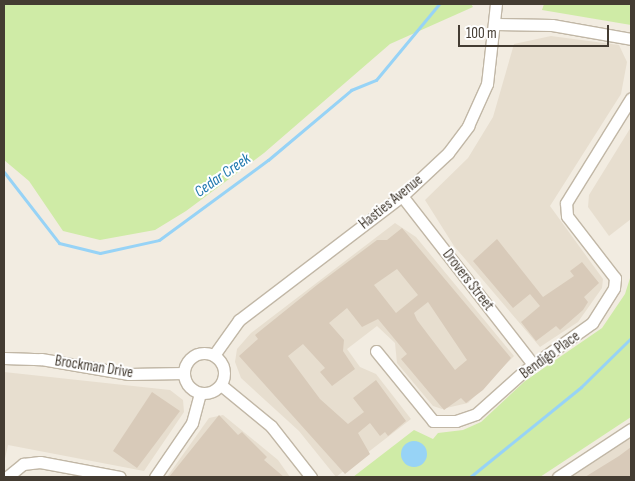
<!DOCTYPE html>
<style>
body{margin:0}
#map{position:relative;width:635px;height:481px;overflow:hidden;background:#f2ece1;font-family:"Sofia Sans Condensed",sans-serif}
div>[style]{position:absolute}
.residential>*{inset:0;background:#e7decf}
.green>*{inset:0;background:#cfeba6}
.water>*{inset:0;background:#97d3f6}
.round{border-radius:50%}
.stream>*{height:3px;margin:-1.5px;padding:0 1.5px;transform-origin:1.5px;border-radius:1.5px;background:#97d3f6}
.building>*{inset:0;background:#d8cab9}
.roads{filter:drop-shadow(1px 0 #c1b7a6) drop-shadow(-1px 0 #c1b7a6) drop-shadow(0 1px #c1b7a6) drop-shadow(0 -1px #c1b7a6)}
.street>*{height:11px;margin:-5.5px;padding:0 5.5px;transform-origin:5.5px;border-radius:5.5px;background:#fff}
.street>.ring{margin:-5.5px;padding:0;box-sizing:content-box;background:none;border:11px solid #fff;border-radius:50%}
span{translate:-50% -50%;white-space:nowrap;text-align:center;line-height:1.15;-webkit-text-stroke:4px #fff;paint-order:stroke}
.street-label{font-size:15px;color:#443c32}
.water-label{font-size:16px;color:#237aaf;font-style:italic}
.frame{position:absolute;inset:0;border:5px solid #443c32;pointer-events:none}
.scale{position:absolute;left:458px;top:25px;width:151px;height:22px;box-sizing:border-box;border:2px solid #443c32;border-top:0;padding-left:6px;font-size:15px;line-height:18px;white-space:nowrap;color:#443c32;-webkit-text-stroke:4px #fff;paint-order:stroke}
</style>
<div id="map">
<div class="residential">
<div style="clip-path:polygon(551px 36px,619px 45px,627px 62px,621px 94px,550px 206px,603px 279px,602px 288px,578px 322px,540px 347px,454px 246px,425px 200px,468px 158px,493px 117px,514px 44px)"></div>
<div style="clip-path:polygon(631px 127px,631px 219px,609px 236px,588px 207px,589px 195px)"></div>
<div style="clip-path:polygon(395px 223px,416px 237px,514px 356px,468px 403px,442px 409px,433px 406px,397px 363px,395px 343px,377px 326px,347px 349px,360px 367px,376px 374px,411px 419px,336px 477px,299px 431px,241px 378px,235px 362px,237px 349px,251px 333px)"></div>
<div style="clip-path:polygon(4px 372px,170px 390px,183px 400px,184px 412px,144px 471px,8px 445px,4px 463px)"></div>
<div style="clip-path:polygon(223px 415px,278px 460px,290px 477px,167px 477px,209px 418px)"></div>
<div style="clip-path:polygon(631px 434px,631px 477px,566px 477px)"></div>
</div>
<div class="green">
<div style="clip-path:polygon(4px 4px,471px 4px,473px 7px,390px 44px,264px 153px,186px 211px,155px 230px,100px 240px,63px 231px,29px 181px,4px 160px)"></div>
<div style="clip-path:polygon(544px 4px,631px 4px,631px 25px,542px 10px)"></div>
<div style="clip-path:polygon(631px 275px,631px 417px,540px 477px,353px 477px,414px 430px,433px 439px,438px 433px,463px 430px,481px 422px,525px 381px,602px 328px,625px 294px)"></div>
</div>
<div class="water">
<div class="round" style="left:401px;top:441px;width:26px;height:26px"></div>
</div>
<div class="stream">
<div style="left:4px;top:172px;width:90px;rotate:52.2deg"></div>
<div style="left:59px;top:243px;width:42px;rotate:13.7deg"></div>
<div style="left:100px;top:253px;width:60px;rotate:-12.4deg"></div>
<div style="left:159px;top:240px;width:135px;rotate:-36.3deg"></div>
<div style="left:268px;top:160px;width:109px;rotate:-40.1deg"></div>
<div style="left:351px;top:90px;width:27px;rotate:-22deg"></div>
<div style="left:376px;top:80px;width:99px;rotate:-50.3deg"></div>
<div style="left:470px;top:477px;width:143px;rotate:-39deg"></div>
<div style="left:581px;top:387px;width:70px;rotate:-44.4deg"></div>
</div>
<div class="building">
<div style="clip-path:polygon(evenodd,402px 228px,511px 358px,483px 390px,466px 403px,461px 398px,444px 410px,401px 359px,407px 354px,378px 319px,362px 327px,347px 308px,329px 323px,344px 340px,343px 351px,355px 369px,332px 386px,320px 372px,325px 368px,303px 344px,288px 356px,320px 399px,348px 424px,364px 412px,353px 398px,376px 380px,406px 421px,388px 436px,385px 432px,380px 436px,370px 423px,358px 433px,370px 454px,345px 474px,239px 356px,258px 339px,255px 335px,317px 285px,377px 240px,387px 240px,402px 228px,397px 269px,418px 295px,396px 313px,374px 285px,397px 269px,402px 228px,428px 302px,467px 360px,455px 370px,417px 320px,414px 313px,428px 302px)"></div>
<div style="clip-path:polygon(497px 239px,543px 297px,574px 276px,570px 271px,582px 262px,599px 283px,584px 297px,588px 302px,583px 310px,560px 330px,556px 326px,536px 341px,521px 322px,540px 306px,530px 294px,513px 308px,473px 261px)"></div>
<div style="clip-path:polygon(152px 392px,180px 411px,137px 468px,113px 451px)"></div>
<div style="clip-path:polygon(219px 415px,238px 435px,242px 432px,267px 457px,264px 460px,284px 477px,169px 477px)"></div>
<div style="clip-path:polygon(631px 447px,631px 477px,585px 477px,619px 456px)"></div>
</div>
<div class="roads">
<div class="street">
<div style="left:496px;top:24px;width:56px;rotate:1deg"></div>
<div style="left:552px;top:25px;width:80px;rotate:10deg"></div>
<div style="left:402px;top:196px;width:213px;rotate:52.1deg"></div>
<div style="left:376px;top:351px;width:90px;rotate:50.8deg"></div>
<div style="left:433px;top:421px;width:23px"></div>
<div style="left:456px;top:421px;width:21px;rotate:-19deg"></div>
<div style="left:476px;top:414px;width:63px;rotate:-41.8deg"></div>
<div style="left:523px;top:372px;width:85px;rotate:-35.4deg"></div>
<div style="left:592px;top:323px;width:41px;rotate:-57.8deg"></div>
<div style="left:614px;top:288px;width:10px;rotate:-84deg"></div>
<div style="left:615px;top:278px;width:78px;rotate:-127.7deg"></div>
<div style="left:567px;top:216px;width:13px;rotate:-94deg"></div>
<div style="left:566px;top:203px;width:123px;rotate:-58.2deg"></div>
<div class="ring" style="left:184px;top:353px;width:29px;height:29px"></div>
<div style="left:214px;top:355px;width:43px;rotate:-54.5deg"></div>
<div style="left:239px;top:320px;width:205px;rotate:-37.3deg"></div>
<div style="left:402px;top:196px;width:63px;rotate:-43.1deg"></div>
<div style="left:448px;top:153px;width:34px;rotate:-53deg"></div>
<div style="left:468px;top:126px;width:46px;rotate:-65.7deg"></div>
<div style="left:487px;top:84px;width:81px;rotate:-83.6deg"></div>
<div style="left:4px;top:358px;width:37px;rotate:2deg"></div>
<div style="left:41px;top:359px;width:89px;rotate:9.7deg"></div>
<div style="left:129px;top:374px;width:55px;rotate:-1deg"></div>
<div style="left:221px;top:385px;width:65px;rotate:39.4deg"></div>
<div style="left:271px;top:426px;width:65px;rotate:51.9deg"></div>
<div style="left:7px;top:477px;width:21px;rotate:-39deg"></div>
<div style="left:23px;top:464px;width:17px;rotate:-7deg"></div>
<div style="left:40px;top:462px;width:81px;rotate:10.6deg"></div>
<div style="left:155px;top:477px;width:65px;rotate:-55.6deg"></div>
<div style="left:192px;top:423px;width:31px;rotate:-75deg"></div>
<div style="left:558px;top:477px;width:87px;rotate:-33.3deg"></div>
</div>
</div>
<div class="street-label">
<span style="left:391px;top:202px;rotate:-39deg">Hasties Avenue</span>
<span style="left:468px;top:280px;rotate:52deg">Drovers Street</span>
<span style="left:550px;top:355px;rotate:-36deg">Bendigo Place</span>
<span style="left:94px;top:367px;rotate:9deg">Brockman Drive</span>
</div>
<div class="water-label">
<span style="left:223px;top:176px;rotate:-35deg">Cedar Creek</span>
</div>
<div class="frame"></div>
<div class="scale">100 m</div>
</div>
